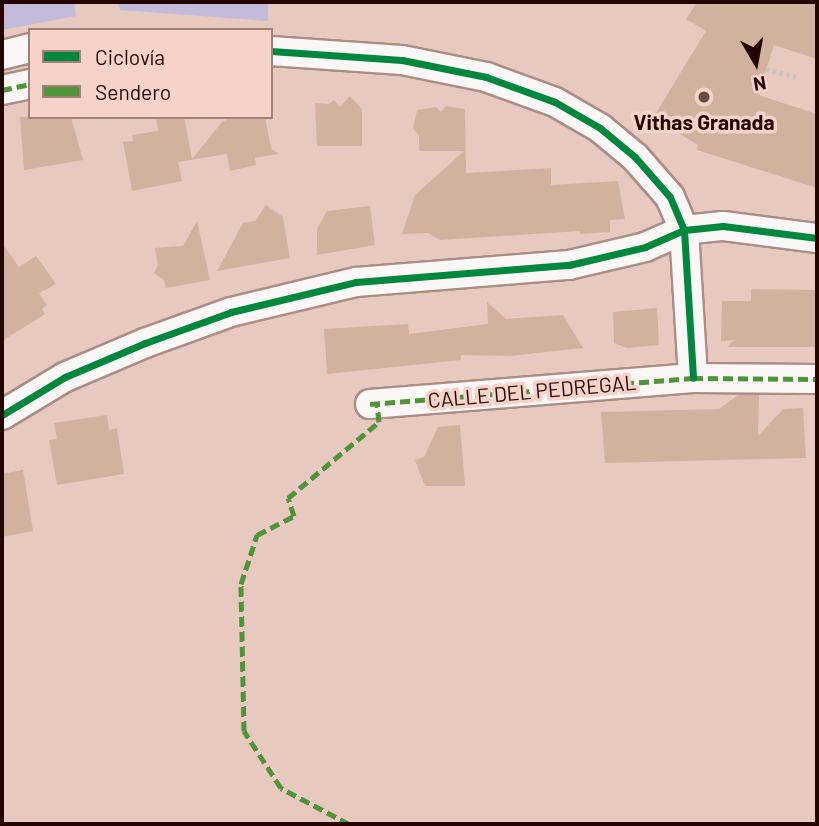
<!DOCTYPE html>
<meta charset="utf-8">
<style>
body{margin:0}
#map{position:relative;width:819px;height:826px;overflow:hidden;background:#e7c9c0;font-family:Barlow,sans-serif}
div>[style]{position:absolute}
.green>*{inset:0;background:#c2bbd9}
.building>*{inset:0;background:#d2b19f}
.path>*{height:4.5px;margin-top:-2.25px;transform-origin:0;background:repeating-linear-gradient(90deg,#cbc2c0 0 3.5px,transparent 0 7px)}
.roads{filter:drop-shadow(2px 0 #aa8e86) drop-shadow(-2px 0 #aa8e86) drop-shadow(0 2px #aa8e86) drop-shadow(0 -2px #aa8e86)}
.street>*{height:28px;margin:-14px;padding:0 14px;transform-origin:14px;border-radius:14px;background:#fbf7f6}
.quiet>*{height:5px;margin-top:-2.5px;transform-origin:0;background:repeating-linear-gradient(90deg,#4e9539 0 10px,transparent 0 15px)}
.cycleway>*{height:7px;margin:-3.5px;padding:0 3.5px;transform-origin:3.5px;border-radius:3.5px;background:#00873e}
.dots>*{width:19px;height:19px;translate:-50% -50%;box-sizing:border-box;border:4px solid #f7d2c8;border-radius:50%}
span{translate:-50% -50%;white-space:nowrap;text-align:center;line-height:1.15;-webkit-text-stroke:7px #f7d2c8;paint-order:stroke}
.poi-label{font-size:21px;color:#240601;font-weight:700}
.street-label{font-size:21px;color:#240601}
.frame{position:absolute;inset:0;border:4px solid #240601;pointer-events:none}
.legend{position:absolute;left:28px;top:28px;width:245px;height:91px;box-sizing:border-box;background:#f7d2c8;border:2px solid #a38078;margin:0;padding:9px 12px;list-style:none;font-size:21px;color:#240601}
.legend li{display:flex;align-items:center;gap:14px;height:35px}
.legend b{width:35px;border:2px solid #a38078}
.north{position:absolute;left:721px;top:28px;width:70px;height:70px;-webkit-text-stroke:5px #f7d2c8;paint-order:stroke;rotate:170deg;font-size:19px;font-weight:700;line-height:28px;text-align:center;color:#240601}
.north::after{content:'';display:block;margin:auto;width:24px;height:32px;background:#240601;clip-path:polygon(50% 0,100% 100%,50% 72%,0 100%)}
</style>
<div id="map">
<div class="green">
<div style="clip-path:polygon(2px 2px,74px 2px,76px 16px,2px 30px)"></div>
<div style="clip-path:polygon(118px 2px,268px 2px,268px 21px,120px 10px)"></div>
</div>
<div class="building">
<div style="clip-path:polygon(697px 2px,817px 2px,817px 59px,774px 45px,758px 95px,817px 114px,817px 188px,697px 150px,698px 145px,653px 118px,706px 31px,686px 19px)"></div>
<div style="clip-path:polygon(350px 96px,362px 109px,362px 146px,317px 146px,315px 103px,329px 104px,334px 100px,340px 107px)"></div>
<div style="clip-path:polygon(446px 106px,465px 109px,466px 173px,551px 168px,551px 185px,618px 181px,625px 219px,610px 220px,610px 232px,580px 234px,580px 231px,440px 240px,428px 233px,402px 234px,415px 195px,464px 151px,419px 151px,419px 135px,413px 129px,417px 110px,436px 107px,441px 112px)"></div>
<div style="clip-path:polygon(20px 117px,71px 117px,83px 160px,24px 170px)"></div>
<div style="clip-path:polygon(156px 117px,184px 117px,192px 159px,222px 122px,232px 117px,265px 117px,271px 148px,278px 154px,255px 158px,256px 165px,230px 171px,227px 154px,178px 162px,182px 181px,132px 191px,123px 142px,133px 141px,132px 135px,158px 131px)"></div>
<div style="clip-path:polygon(266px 205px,283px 217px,290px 258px,217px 271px,243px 223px,255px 221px)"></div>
<div style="clip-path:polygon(370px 206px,375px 245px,317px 255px,317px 229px,327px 211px)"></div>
<div style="clip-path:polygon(197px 221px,210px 280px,166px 288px,164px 280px,154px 273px,158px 265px,155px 248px,183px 246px)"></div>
<div style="clip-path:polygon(2px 243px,19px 267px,36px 256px,56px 284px,39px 293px,47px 305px,42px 309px,45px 314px,2px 341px)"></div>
<div style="clip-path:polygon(751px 289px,817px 290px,817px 347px,727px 347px,734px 340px,721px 341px,722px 301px,751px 301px)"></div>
<div style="clip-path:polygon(487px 302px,506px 319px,563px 315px,583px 348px,510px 356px,461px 355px,461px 360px,327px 374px,324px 329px,408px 324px,409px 334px,488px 324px)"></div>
<div style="clip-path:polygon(657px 308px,659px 345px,627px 348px,614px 343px,613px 312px)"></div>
<div style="clip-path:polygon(738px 395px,759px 395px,758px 436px,783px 409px,803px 408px,806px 458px,605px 463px,601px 412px,719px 409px)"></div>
<div style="clip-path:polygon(107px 415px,109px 430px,117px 428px,124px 474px,57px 485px,49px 440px,57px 439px,54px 423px)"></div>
<div style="clip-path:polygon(460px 425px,465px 486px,425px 486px,415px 460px,424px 457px,438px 427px)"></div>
<div style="clip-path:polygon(23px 470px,33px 531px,2px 537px,2px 474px)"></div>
</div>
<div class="path">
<div style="left:766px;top:69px;width:31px;rotate:15deg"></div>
</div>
<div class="roads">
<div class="street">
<div style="left:271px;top:51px;width:131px;rotate:3.9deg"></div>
<div style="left:402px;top:60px;width:86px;rotate:11.4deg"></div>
<div style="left:486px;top:77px;width:73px;rotate:19.9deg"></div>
<div style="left:555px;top:102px;width:52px;rotate:30deg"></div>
<div style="left:600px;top:128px;width:45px;rotate:39.6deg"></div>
<div style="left:635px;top:157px;width:53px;rotate:48.8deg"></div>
<div style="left:670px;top:197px;width:36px;rotate:67deg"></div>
<div style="left:684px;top:230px;width:148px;rotate:86.5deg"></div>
<div style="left:2px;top:55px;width:29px;rotate:-14deg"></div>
<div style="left:2px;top:90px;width:29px;rotate:-12deg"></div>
<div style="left:370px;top:404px;width:324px;rotate:-4.6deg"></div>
<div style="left:693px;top:378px;width:124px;rotate:0.5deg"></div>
<div style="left:2px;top:415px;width:74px;rotate:-31.1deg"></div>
<div style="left:65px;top:377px;width:87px;rotate:-23deg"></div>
<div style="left:145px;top:343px;width:91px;rotate:-19.8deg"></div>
<div style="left:231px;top:312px;width:129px;rotate:-13.5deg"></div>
<div style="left:356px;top:282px;width:214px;rotate:-4.6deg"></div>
<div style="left:569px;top:265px;width:78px;rotate:-13.3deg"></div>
<div style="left:645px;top:247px;width:43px;rotate:-23.6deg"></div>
<div style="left:684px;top:230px;width:39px;rotate:-6deg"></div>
<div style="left:723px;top:226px;width:95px;rotate:7.3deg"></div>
</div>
</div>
<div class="quiet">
<div style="left:2px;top:90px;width:29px;rotate:-12deg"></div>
<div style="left:370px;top:404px;width:324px;rotate:-4.6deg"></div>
<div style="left:693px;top:378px;width:124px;rotate:0.5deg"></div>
<div style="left:349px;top:824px;width:77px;rotate:-152.1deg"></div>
<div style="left:281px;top:788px;width:68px;rotate:-123deg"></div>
<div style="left:244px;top:731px;width:147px;rotate:-91.2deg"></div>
<div style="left:241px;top:584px;width:52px;rotate:-71.9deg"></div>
<div style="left:257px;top:535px;width:42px;rotate:-27.2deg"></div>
<div style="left:294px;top:516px;width:19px;rotate:-108deg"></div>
<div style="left:288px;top:498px;width:119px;rotate:-39.9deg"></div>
<div style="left:379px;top:422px;width:18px;rotate:-96deg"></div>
</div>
<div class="cycleway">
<div style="left:271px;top:51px;width:131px;rotate:3.9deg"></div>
<div style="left:402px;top:60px;width:86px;rotate:11.4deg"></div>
<div style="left:486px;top:77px;width:73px;rotate:19.9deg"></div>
<div style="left:555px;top:102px;width:52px;rotate:30deg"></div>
<div style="left:600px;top:128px;width:45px;rotate:39.6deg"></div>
<div style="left:635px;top:157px;width:53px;rotate:48.8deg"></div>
<div style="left:670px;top:197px;width:36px;rotate:67deg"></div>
<div style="left:684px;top:230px;width:148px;rotate:86.5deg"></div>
<div style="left:2px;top:415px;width:74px;rotate:-31.1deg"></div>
<div style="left:65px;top:377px;width:87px;rotate:-23deg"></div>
<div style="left:145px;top:343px;width:91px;rotate:-19.8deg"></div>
<div style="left:231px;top:312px;width:129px;rotate:-13.5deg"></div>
<div style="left:356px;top:282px;width:214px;rotate:-4.6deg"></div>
<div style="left:569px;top:265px;width:78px;rotate:-13.3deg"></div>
<div style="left:645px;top:247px;width:43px;rotate:-23.6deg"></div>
<div style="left:684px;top:230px;width:39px;rotate:-6deg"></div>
<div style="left:723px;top:226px;width:95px;rotate:7.3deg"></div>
</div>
<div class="dots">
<div style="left:704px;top:97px;background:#684a44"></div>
</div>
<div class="poi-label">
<span style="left:704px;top:122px">Vithas Granada</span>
</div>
<div class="street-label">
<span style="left:532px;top:391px;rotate:-5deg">CALLE DEL PEDREGAL</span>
</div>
<div class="frame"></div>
<ul class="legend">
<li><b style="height:9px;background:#00873e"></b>Ciclovía</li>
<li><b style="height:9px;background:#4e9539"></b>Sendero</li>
</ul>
<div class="north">N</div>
</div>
